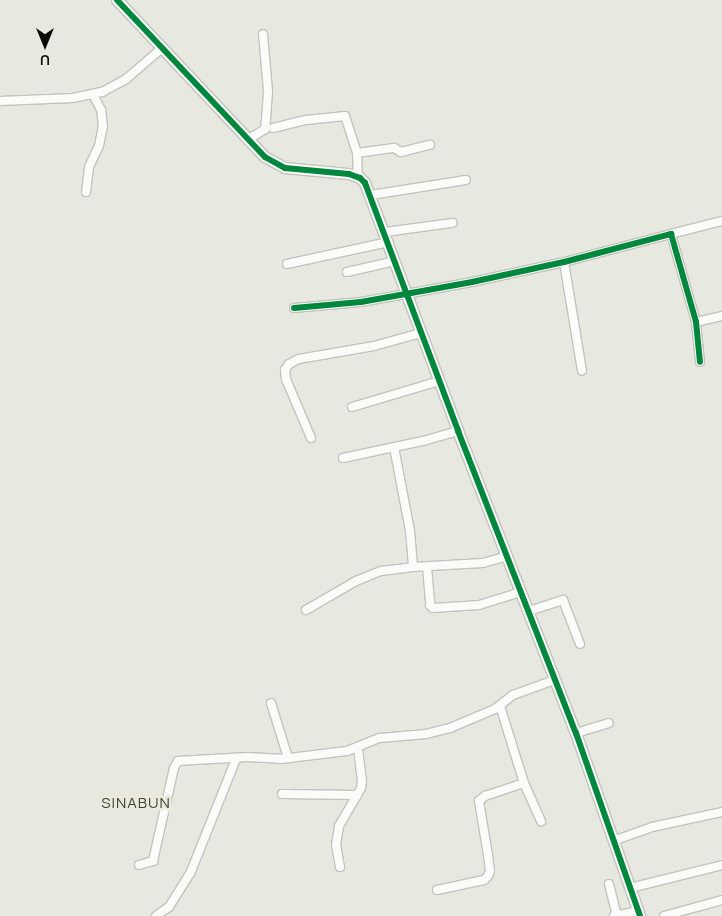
<!DOCTYPE html>
<style>
body{margin:0}
#map{position:relative;width:722px;height:916px;overflow:hidden;background:#e7e8e0;font-family:Manrope,sans-serif}
div>[style]{position:absolute}
.roads{filter:drop-shadow(1px 0 #c3c3bd) drop-shadow(-1px 0 #c3c3bd) drop-shadow(0 1px #c3c3bd) drop-shadow(0 -1px #c3c3bd)}
.street>*{height:8px;margin:-4px;padding:0 4px;transform-origin:4px;border-radius:4px;background:#fbfcfa}
.secondary>*{height:10px;margin:-5px;padding:0 5px;transform-origin:5px;border-radius:5px;background:#fbfcfa}
.cycleway>*{height:6px;margin:-3px;padding:0 3px;transform-origin:3px;border-radius:3px;background:#00873e}
span{translate:-50% -50%;white-space:nowrap;text-align:center;line-height:1.15;-webkit-text-stroke:5px #eaebdd;paint-order:stroke}
.quarter-label{font-size:15px;color:#3f3f34;letter-spacing:1px}
.north{position:absolute;left:20px;top:20px;width:50px;height:50px;-webkit-text-stroke:4px #eaebdd;paint-order:stroke;rotate:180deg;font-size:14px;font-weight:700;line-height:20px;text-align:center;color:#0c0d08}
.north::after{content:'';display:block;margin:auto;width:18px;height:22px;background:#0c0d08;clip-path:polygon(50% 0,100% 100%,50% 72%,0 100%)}
</style>
<div id="map">
<div class="roads">
<div class="street">
<div style="left:0;top:101px;width:73px;rotate:-2.4deg"></div>
<div style="left:73px;top:98px;width:30px;rotate:-12deg"></div>
<div style="left:102px;top:92px;width:27px;rotate:-28deg"></div>
<div style="left:126px;top:79px;width:48px;rotate:-40.7deg"></div>
<div style="left:273px;top:128px;width:34px;rotate:-14deg"></div>
<div style="left:306px;top:120px;width:39px;rotate:-6deg"></div>
<div style="left:345px;top:116px;width:39px;rotate:72deg"></div>
<div style="left:357px;top:153px;width:23px;rotate:88deg"></div>
<div style="left:247px;top:140px;width:21px;rotate:-31deg"></div>
<div style="left:265px;top:129px;width:9px;rotate:-84deg"></div>
<div style="left:266px;top:120px;width:29px;rotate:-86deg"></div>
<div style="left:268px;top:91px;width:57px;rotate:-95deg"></div>
<div style="left:357px;top:153px;width:37px;rotate:-8deg"></div>
<div style="left:394px;top:148px;width:8px;rotate:30deg"></div>
<div style="left:401px;top:152px;width:30px;rotate:-14deg"></div>
<div style="left:86px;top:192px;width:25px;rotate:-83deg"></div>
<div style="left:89px;top:167px;width:23px;rotate:-65deg"></div>
<div style="left:99px;top:146px;width:20px;rotate:-79deg"></div>
<div style="left:103px;top:126px;width:16px;rotate:-97deg"></div>
<div style="left:101px;top:110px;width:18px;rotate:-117deg"></div>
<div style="left:371px;top:195px;width:96px;rotate:-9deg"></div>
<div style="left:385px;top:232px;width:68px;rotate:-7.7deg"></div>
<div style="left:671px;top:234px;width:53px;rotate:-14.3deg"></div>
<div style="left:564px;top:262px;width:110px;rotate:80.6deg"></div>
<div style="left:287px;top:264px;width:104px;rotate:-12.2deg"></div>
<div style="left:347px;top:272px;width:49px;rotate:-12.9deg"></div>
<div style="left:294px;top:308px;width:67px;rotate:-5.1deg"></div>
<div style="left:361px;top:302px;width:113px;rotate:-10.2deg"></div>
<div style="left:472px;top:282px;width:94px;rotate:-12.3deg"></div>
<div style="left:564px;top:262px;width:111px;rotate:-14.7deg"></div>
<div style="left:671px;top:234px;width:91px;rotate:74.1deg"></div>
<div style="left:696px;top:322px;width:40px;rotate:84.3deg"></div>
<div style="left:696px;top:322px;width:27px;rotate:-13deg"></div>
<div style="left:352px;top:407px;width:91px;rotate:-16.6deg"></div>
<div style="left:311px;top:438px;width:64px;rotate:-113deg"></div>
<div style="left:286px;top:379px;width:9px;rotate:-96deg"></div>
<div style="left:285px;top:370px;width:7px;rotate:-56deg"></div>
<div style="left:289px;top:364px;width:11px;rotate:-27deg"></div>
<div style="left:299px;top:359px;width:76px;rotate:-9.8deg"></div>
<div style="left:374px;top:346px;width:49px;rotate:-15.5deg"></div>
<div style="left:394px;top:447px;width:86px;rotate:79.2deg"></div>
<div style="left:410px;top:531px;width:36px;rotate:85deg"></div>
<div style="left:343px;top:458px;width:82px;rotate:-12deg"></div>
<div style="left:423px;top:441px;width:36px;rotate:-16deg"></div>
<div style="left:427px;top:567px;width:38px;rotate:85deg"></div>
<div style="left:430px;top:605px;width:4px;rotate:45deg"></div>
<div style="left:433px;top:608px;width:46px;rotate:-3.7deg"></div>
<div style="left:479px;top:605px;width:44px;rotate:-17.2deg"></div>
<div style="left:306px;top:610px;width:58px;rotate:-30.1deg"></div>
<div style="left:356px;top:581px;width:27px;rotate:-22deg"></div>
<div style="left:381px;top:571px;width:32px;rotate:-7deg"></div>
<div style="left:413px;top:567px;width:70px;rotate:-3.3deg"></div>
<div style="left:483px;top:563px;width:25px;rotate:-16deg"></div>
<div style="left:529px;top:611px;width:36px;rotate:-18deg"></div>
<div style="left:563px;top:600px;width:47px;rotate:68.9deg"></div>
<div style="left:271px;top:703px;width:58px;rotate:72.8deg"></div>
<div style="left:576px;top:733px;width:34px;rotate:-17deg"></div>
<div style="left:524px;top:783px;width:42px;rotate:65.9deg"></div>
<div style="left:282px;top:794px;width:75px;rotate:0.8deg"></div>
<div style="left:613px;top:841px;width:41px;rotate:-19.7deg"></div>
<div style="left:652px;top:827px;width:72px;rotate:-12.1deg"></div>
<div style="left:139px;top:865px;width:15px;rotate:-16deg"></div>
<div style="left:153px;top:861px;width:95px;rotate:-77.3deg"></div>
<div style="left:174px;top:768px;width:8px;rotate:-60deg"></div>
<div style="left:178px;top:761px;width:69px;rotate:-3.3deg"></div>
<div style="left:247px;top:757px;width:34px;rotate:3deg"></div>
<div style="left:281px;top:759px;width:66px;rotate:-6.9deg"></div>
<div style="left:347px;top:751px;width:35px;rotate:-22deg"></div>
<div style="left:380px;top:738px;width:46px;rotate:-5deg"></div>
<div style="left:426px;top:734px;width:25px;rotate:-14deg"></div>
<div style="left:450px;top:728px;width:49px;rotate:-22.9deg"></div>
<div style="left:495px;top:709px;width:23px;rotate:-38deg"></div>
<div style="left:513px;top:695px;width:45px;rotate:-19.7deg"></div>
<div style="left:340px;top:867px;width:22px;rotate:-100deg"></div>
<div style="left:336px;top:845px;width:19px;rotate:-81deg"></div>
<div style="left:339px;top:826px;width:44px;rotate:-59.9deg"></div>
<div style="left:361px;top:788px;width:7px;rotate:-82deg"></div>
<div style="left:362px;top:781px;width:33px;rotate:-97deg"></div>
<div style="left:609px;top:884px;width:32px;rotate:76deg"></div>
<div style="left:630px;top:888px;width:95px;rotate:-14deg"></div>
<div style="left:437px;top:890px;width:48px;rotate:-12deg"></div>
<div style="left:484px;top:880px;width:6px;rotate:-45deg"></div>
<div style="left:488px;top:876px;width:5px;rotate:-68deg"></div>
<div style="left:490px;top:871px;width:16px;rotate:-97deg"></div>
<div style="left:488px;top:855px;width:55px;rotate:-99.5deg"></div>
<div style="left:479px;top:801px;width:8px;rotate:-40deg"></div>
<div style="left:485px;top:796px;width:41px;rotate:-18.4deg"></div>
<div style="left:524px;top:783px;width:81px;rotate:-107.3deg"></div>
<div style="left:156px;top:916px;width:16px;rotate:-35deg"></div>
<div style="left:169px;top:907px;width:39px;rotate:-58deg"></div>
<div style="left:190px;top:874px;width:124px;rotate:-68.2deg"></div>
<div style="left:614px;top:916px;width:25px;rotate:-12deg"></div>
<div style="left:664px;top:916px;width:60px;rotate:-15.4deg"></div>
</div>
<div class="secondary">
<div style="left:117px;top:0;width:216px;rotate:46.7deg"></div>
<div style="left:265px;top:157px;width:23px;rotate:29deg"></div>
<div style="left:285px;top:168px;width:64px;rotate:5.4deg"></div>
<div style="left:349px;top:174px;width:12px;rotate:20deg"></div>
<div style="left:360px;top:178px;width:7px;rotate:45deg"></div>
<div style="left:365px;top:183px;width:265px;rotate:69.4deg"></div>
<div style="left:458px;top:431px;width:324px;rotate:68.7deg"></div>
<div style="left:576px;top:733px;width:194px;rotate:70.7deg"></div>
</div>
</div>
<div class="cycleway">
<div style="left:117px;top:0;width:216px;rotate:46.7deg"></div>
<div style="left:265px;top:157px;width:23px;rotate:29deg"></div>
<div style="left:285px;top:168px;width:64px;rotate:5.4deg"></div>
<div style="left:349px;top:174px;width:12px;rotate:20deg"></div>
<div style="left:360px;top:178px;width:7px;rotate:45deg"></div>
<div style="left:365px;top:183px;width:265px;rotate:69.4deg"></div>
<div style="left:458px;top:431px;width:324px;rotate:68.7deg"></div>
<div style="left:576px;top:733px;width:194px;rotate:70.7deg"></div>
<div style="left:294px;top:308px;width:67px;rotate:-5.1deg"></div>
<div style="left:361px;top:302px;width:113px;rotate:-10.2deg"></div>
<div style="left:472px;top:282px;width:94px;rotate:-12.3deg"></div>
<div style="left:564px;top:262px;width:111px;rotate:-14.7deg"></div>
<div style="left:671px;top:234px;width:91px;rotate:74.1deg"></div>
<div style="left:696px;top:322px;width:40px;rotate:84.3deg"></div>
</div>
<div class="quarter-label">
<span style="left:136px;top:803px">SINABUN</span>
</div>
<div class="north">U</div>
</div>
